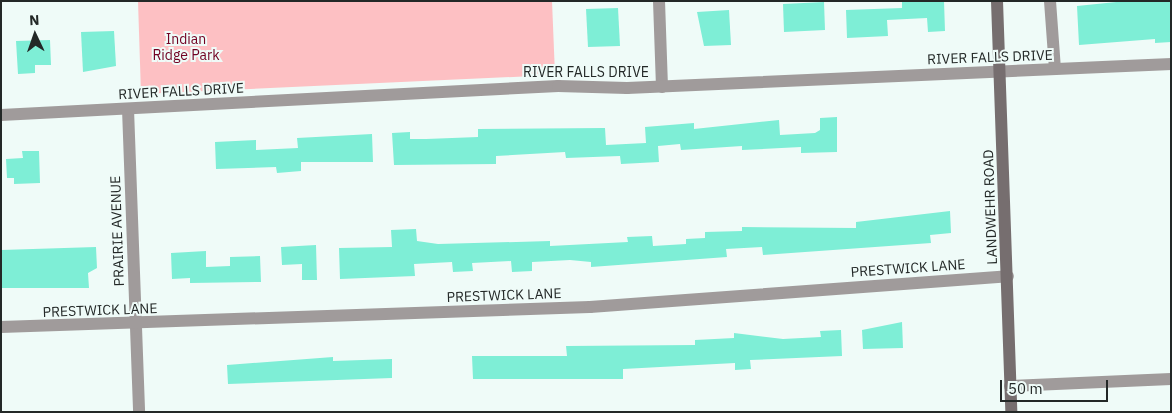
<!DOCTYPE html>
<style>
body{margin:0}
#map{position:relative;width:1172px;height:413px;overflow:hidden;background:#effbf8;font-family:"IBM Plex Sans",sans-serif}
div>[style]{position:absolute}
.green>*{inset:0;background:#fdc0c3}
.building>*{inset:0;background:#7eeed6}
.street>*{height:12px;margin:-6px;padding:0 6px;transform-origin:6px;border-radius:6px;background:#a09b9b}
.secondary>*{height:12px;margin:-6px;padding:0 6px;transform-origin:6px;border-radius:6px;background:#766e6f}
span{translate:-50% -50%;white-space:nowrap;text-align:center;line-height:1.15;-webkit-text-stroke:4px #effbf8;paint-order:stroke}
.park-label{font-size:14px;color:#710122}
.street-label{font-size:14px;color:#232827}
.frame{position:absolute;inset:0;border:2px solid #232827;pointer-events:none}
.north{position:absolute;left:10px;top:10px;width:50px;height:50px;-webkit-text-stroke:4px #effbf8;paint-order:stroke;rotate:357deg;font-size:14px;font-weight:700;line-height:20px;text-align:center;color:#232827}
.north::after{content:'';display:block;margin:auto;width:18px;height:22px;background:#232827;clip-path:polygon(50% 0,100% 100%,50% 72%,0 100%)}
.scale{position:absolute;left:1000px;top:380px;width:108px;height:22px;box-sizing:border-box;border:2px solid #232827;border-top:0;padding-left:6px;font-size:15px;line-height:18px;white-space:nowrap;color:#232827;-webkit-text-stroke:4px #effbf8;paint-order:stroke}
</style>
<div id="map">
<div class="green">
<div style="clip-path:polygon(138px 1px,552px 1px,555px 75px,141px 94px)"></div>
</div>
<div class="building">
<div style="clip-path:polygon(902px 1px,944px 1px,945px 31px,928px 32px,927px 18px,887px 20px,888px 36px,847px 38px,846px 10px,902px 8px)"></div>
<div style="clip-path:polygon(1126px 1px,1171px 1px,1171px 42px,1155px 43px,1155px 39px,1079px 45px,1077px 6px)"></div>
<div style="clip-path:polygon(824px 2px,825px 30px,784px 32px,783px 4px)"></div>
<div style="clip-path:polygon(618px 8px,620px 46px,588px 47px,586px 9px)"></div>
<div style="clip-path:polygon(729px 10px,731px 45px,704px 46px,697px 12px)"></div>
<div style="clip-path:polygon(114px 31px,116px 66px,83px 72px,81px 32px)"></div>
<div style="clip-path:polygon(50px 40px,51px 65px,35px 65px,35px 73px,18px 74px,16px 41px)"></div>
<div style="clip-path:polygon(837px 117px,837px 152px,801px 153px,801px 147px,742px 150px,742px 146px,681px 150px,680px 144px,658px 146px,659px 162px,621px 164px,620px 156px,566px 158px,565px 152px,496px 156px,496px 164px,394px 165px,392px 133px,410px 132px,410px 139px,426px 139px,478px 137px,478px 129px,605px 128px,606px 145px,646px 143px,645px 127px,694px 123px,694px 129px,779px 120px,780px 135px,815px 133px,820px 130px,820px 118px)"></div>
<div style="clip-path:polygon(372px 134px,373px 162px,301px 162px,301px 171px,277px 173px,276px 167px,216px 169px,215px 142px,256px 140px,256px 150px,298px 148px,297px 138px)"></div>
<div style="clip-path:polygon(22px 151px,39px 151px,40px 183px,14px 184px,14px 178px,7px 178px,6px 159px,23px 158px)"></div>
<div style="clip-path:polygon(950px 211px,951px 233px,930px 235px,931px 243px,763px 255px,762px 247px,726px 249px,727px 257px,591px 267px,591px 262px,570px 260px,532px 262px,532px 271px,512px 272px,511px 261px,472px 263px,473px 271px,453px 272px,452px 262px,414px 264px,415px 276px,340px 279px,339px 248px,392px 247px,391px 230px,416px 229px,417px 241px,438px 244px,550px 241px,550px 246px,628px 242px,627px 237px,652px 236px,653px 246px,686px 244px,686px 239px,705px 238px,705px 232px,742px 231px,742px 227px,856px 228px,856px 222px)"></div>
<div style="clip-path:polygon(316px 245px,317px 280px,302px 280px,302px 264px,282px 265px,281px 247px)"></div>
<div style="clip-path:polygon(96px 247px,97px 268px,88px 273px,89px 288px,1px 288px,1px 250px)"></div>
<div style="clip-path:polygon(206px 251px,206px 267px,230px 266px,230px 257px,260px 256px,261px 282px,190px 283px,190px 278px,172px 279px,171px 253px)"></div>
<div style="clip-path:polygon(902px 322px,903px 348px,863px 349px,862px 330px)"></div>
<div style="clip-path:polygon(841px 330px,842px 356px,750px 360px,751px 369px,735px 370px,735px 363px,623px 369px,623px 379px,473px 379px,472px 356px,567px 356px,566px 346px,695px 345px,695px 340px,734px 338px,734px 333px,783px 339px,821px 337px,820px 331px)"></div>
<div style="clip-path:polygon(333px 357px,333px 361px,392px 359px,392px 378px,228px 384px,227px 365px)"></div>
</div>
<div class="street">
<div style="left:659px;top:1px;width:86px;rotate:88deg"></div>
<div style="left:1050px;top:1px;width:68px;rotate:85.8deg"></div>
<div style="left:128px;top:109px;width:303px;rotate:87.9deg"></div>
<div style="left:1px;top:115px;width:558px;rotate:-2.98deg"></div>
<div style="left:558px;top:86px;width:69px;rotate:1.7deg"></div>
<div style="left:627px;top:88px;width:545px;rotate:-2.53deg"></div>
<div style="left:1px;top:327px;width:589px;rotate:-1.94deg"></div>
<div style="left:590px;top:307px;width:419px;rotate:-4.2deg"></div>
<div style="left:1010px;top:386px;width:161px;rotate:-2.5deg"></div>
</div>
<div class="secondary">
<div style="left:997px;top:1px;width:411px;rotate:88deg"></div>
</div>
<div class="park-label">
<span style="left:186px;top:47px">Indian<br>Ridge Park</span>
</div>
<div class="street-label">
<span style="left:990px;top:57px;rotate:-2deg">RIVER FALLS DRIVE</span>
<span style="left:586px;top:72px">RIVER FALLS DRIVE</span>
<span style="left:181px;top:91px;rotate:-3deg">RIVER FALLS DRIVE</span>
<span style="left:990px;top:207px;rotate:-92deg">LANDWEHR ROAD</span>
<span style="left:117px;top:231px;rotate:-92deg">PRAIRIE AVENUE</span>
<span style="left:908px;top:268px;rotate:-4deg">PRESTWICK LANE</span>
<span style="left:504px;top:295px;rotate:-2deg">PRESTWICK LANE</span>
<span style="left:100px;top:310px;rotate:-2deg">PRESTWICK LANE</span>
</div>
<div class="frame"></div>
<div class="north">N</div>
<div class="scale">50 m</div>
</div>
